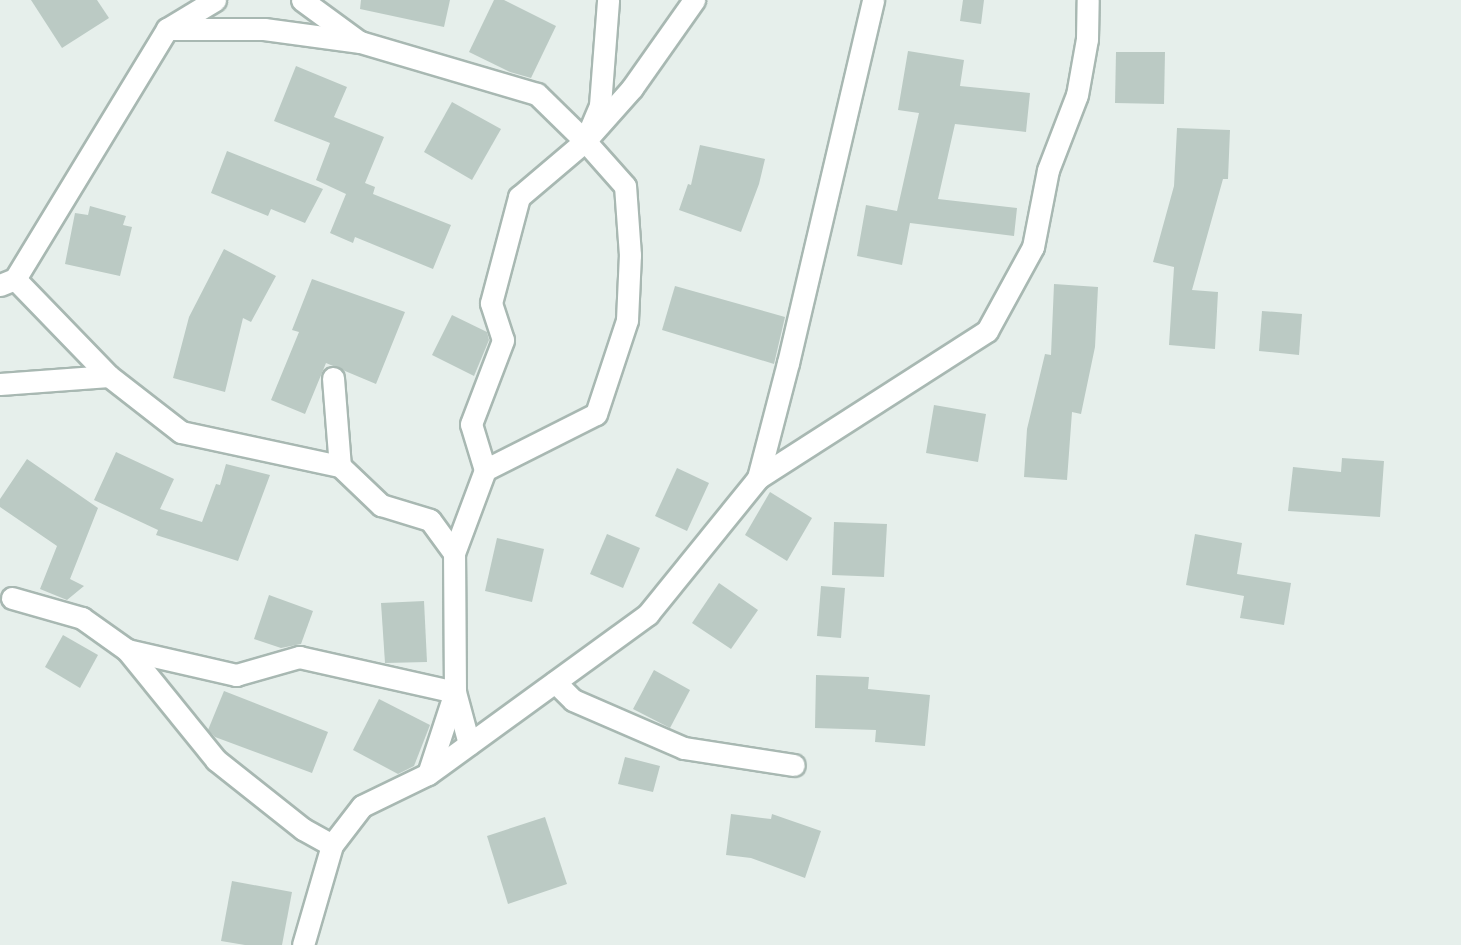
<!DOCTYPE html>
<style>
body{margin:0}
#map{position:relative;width:1461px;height:945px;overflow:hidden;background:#e6efeb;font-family:Jost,sans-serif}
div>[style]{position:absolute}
.building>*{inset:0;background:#bbcac4}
.roads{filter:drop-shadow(2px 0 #a8b8b2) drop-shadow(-2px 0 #a8b8b2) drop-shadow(0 2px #a8b8b2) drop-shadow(0 -2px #a8b8b2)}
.street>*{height:21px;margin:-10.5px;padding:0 10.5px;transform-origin:10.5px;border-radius:10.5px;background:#fff}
span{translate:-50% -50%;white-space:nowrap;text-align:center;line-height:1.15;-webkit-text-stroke:7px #f7fbf9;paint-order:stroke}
</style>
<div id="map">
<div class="building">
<div style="clip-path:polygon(31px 0,97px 0,109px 18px,62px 48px)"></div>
<div style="clip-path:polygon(361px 0,450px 0,444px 27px,360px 9px)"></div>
<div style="clip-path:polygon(494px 0,504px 0,556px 26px,531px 78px,510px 72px,469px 52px)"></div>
<div style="clip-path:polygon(963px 0,984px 0,981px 24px,960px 21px)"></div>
<div style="clip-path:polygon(908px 51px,964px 60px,960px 86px,1030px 93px,1026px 132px,955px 124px,938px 199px,1017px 208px,1014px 236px,910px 223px,902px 265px,857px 256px,866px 205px,897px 211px,919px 113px,898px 110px)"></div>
<div style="clip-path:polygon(1116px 52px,1165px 52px,1164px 104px,1115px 103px)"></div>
<div style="clip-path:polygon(296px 66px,347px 87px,334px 117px,384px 137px,365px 183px,375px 187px,373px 194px,451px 225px,433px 269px,355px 237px,353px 243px,330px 233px,346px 194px,316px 180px,330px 143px,274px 121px)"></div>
<div style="clip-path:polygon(452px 102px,501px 129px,472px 180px,424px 152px)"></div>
<div style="clip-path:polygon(1177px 128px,1230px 130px,1228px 179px,1223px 179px,1192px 290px,1218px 292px,1215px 349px,1169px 345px,1174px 267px,1153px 262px,1174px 186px)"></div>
<div style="clip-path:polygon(700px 145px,765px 159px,759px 184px,741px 232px,679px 210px,688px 184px,691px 185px)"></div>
<div style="clip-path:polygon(227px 151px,323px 189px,305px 223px,271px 209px,268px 216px,211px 193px)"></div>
<div style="clip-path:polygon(90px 206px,126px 216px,123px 225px,132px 227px,120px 276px,65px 264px,75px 213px,88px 215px)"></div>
<div style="clip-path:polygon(224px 249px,276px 276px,251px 322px,243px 318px,225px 392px,173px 378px,189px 317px)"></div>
<div style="clip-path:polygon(312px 279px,405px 312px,376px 384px,326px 363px,305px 414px,271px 400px,299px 332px,292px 330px)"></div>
<div style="clip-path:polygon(1054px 284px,1098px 287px,1095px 347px,1081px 414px,1072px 412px,1067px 480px,1024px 477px,1027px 429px,1045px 354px,1051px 355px)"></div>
<div style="clip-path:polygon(675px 286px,785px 317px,774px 364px,662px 330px)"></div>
<div style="clip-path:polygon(1262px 311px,1302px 314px,1299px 355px,1259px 351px)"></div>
<div style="clip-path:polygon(452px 315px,487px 332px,489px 340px,474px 376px,432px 355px)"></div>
<div style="clip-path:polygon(934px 405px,986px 414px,978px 462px,926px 453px)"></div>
<div style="clip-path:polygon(116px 452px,174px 479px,160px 509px,202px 522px,216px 484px,220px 485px,226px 464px,270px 475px,238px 561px,156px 535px,158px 530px,94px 500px)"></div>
<div style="clip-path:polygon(1342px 458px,1384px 461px,1380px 517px,1288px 511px,1293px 467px,1341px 472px)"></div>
<div style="clip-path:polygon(27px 459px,98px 508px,70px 579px,84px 586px,67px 600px,40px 589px,57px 546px,0 507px,0 499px)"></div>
<div style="clip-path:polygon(677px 468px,709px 483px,687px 531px,655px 516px)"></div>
<div style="clip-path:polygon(770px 492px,812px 518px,787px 561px,745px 535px)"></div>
<div style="clip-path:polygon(834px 522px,887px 524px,884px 577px,832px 575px)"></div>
<div style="clip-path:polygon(607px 534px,640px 548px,623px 588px,590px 574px)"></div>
<div style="clip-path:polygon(1195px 534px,1242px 543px,1237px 574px,1291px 583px,1284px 625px,1240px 618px,1244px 596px,1186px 585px)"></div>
<div style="clip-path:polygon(497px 538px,544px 549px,532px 602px,485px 591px)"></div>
<div style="clip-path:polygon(719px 583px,758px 610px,731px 649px,692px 623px)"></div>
<div style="clip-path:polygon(821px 586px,845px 588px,841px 638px,817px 636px)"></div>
<div style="clip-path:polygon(269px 595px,313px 611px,301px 644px,281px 648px,254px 639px)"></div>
<div style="clip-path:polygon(424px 601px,427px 662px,385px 663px,381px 603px)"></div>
<div style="clip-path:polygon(63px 635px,98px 655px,80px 688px,45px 667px)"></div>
<div style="clip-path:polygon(654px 670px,690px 690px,670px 728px,633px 709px)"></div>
<div style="clip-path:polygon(816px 675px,869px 677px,868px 689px,930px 695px,925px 746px,875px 742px,876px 730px,815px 728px)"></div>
<div style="clip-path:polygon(224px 691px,328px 732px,312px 773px,215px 737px,208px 730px)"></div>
<div style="clip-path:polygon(379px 699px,430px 725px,414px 766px,398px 774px,353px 750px)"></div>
<div style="clip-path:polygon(625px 757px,660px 766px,653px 792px,618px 784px)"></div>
<div style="clip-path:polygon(731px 814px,771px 819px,772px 814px,821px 831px,805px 878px,751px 858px,726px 855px)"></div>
<div style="clip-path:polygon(545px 817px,567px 884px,508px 904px,487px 836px)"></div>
<div style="clip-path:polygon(232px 881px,292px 892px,282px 945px,245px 945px,221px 941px)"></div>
</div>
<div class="roads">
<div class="street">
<div style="left:302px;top:0;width:69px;rotate:36.2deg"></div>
<div style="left:167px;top:29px;width:97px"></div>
<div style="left:264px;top:29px;width:97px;rotate:7.7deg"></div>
<div style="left:360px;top:42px;width:184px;rotate:16.4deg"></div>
<div style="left:537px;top:94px;width:67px;rotate:44.4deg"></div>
<div style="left:15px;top:279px;width:135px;rotate:45.9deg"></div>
<div style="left:0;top:285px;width:16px;rotate:-22deg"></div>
<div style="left:15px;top:279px;width:293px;rotate:-58.7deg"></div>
<div style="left:167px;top:29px;width:56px;rotate:-31.1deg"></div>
<div style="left:333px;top:378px;width:88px;rotate:85.5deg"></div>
<div style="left:0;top:384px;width:109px;rotate:-4.2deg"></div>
<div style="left:109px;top:376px;width:91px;rotate:37.9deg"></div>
<div style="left:181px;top:432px;width:163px;rotate:12.1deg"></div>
<div style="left:340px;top:466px;width:57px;rotate:43.6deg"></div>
<div style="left:381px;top:505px;width:51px;rotate:17deg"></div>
<div style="left:430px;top:520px;width:41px;rotate:54deg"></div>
<div style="left:485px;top:470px;width:48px;rotate:-106.9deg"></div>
<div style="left:471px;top:424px;width:90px;rotate:-69.1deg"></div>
<div style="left:503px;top:340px;width:39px;rotate:-108deg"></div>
<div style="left:491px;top:303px;width:110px;rotate:-75.2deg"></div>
<div style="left:519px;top:197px;width:87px;rotate:-40.3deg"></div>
<div style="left:585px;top:141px;width:71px;rotate:-48.4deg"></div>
<div style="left:632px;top:88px;width:108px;rotate:-54.8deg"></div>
<div style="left:758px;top:478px;width:272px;rotate:-32.7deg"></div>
<div style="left:987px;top:331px;width:96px;rotate:-61.3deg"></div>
<div style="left:1033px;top:247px;width:78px;rotate:-79deg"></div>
<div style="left:1048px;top:170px;width:80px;rotate:-68.9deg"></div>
<div style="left:1077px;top:95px;width:57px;rotate:-79.9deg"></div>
<div style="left:1087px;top:39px;width:39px;rotate:-89deg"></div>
<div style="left:12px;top:598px;width:73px;rotate:15.9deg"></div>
<div style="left:82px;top:618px;width:55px;rotate:35.4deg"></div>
<div style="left:127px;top:650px;width:112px;rotate:12.9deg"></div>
<div style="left:236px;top:675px;width:66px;rotate:-15.9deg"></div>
<div style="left:299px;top:657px;width:160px;rotate:12.6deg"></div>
<div style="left:455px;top:692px;width:54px;rotate:74.9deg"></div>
<div style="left:127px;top:650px;width:141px;rotate:51deg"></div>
<div style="left:216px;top:760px;width:111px;rotate:38.4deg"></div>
<div style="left:303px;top:829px;width:33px;rotate:29deg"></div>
<div style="left:555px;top:682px;width:25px;rotate:45deg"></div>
<div style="left:573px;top:700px;width:121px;rotate:23.4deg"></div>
<div style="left:684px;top:748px;width:111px;rotate:8.8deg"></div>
<div style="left:428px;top:774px;width:86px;rotate:-71.8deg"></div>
<div style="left:455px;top:692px;width:139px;rotate:-90.4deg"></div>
<div style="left:454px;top:553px;width:89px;rotate:-69.5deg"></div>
<div style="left:485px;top:470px;width:124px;rotate:-26.8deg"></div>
<div style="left:596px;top:414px;width:99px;rotate:-71.7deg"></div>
<div style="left:627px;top:320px;width:65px;rotate:-87.4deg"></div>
<div style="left:630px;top:255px;width:69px;rotate:-94.1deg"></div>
<div style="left:625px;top:186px;width:60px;rotate:-131.6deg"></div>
<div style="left:585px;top:141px;width:39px;rotate:-67deg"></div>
<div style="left:600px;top:105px;width:105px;rotate:-85.6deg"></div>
<div style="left:303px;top:945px;width:104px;rotate:-73.8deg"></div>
<div style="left:332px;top:845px;width:49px;rotate:-52.4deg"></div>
<div style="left:362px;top:806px;width:73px;rotate:-25.9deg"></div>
<div style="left:428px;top:774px;width:272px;rotate:-36deg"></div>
<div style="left:648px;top:614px;width:175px;rotate:-51deg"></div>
<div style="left:758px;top:478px;width:119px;rotate:-75.4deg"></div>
<div style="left:788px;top:363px;width:373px;rotate:-76.8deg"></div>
</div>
</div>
</div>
